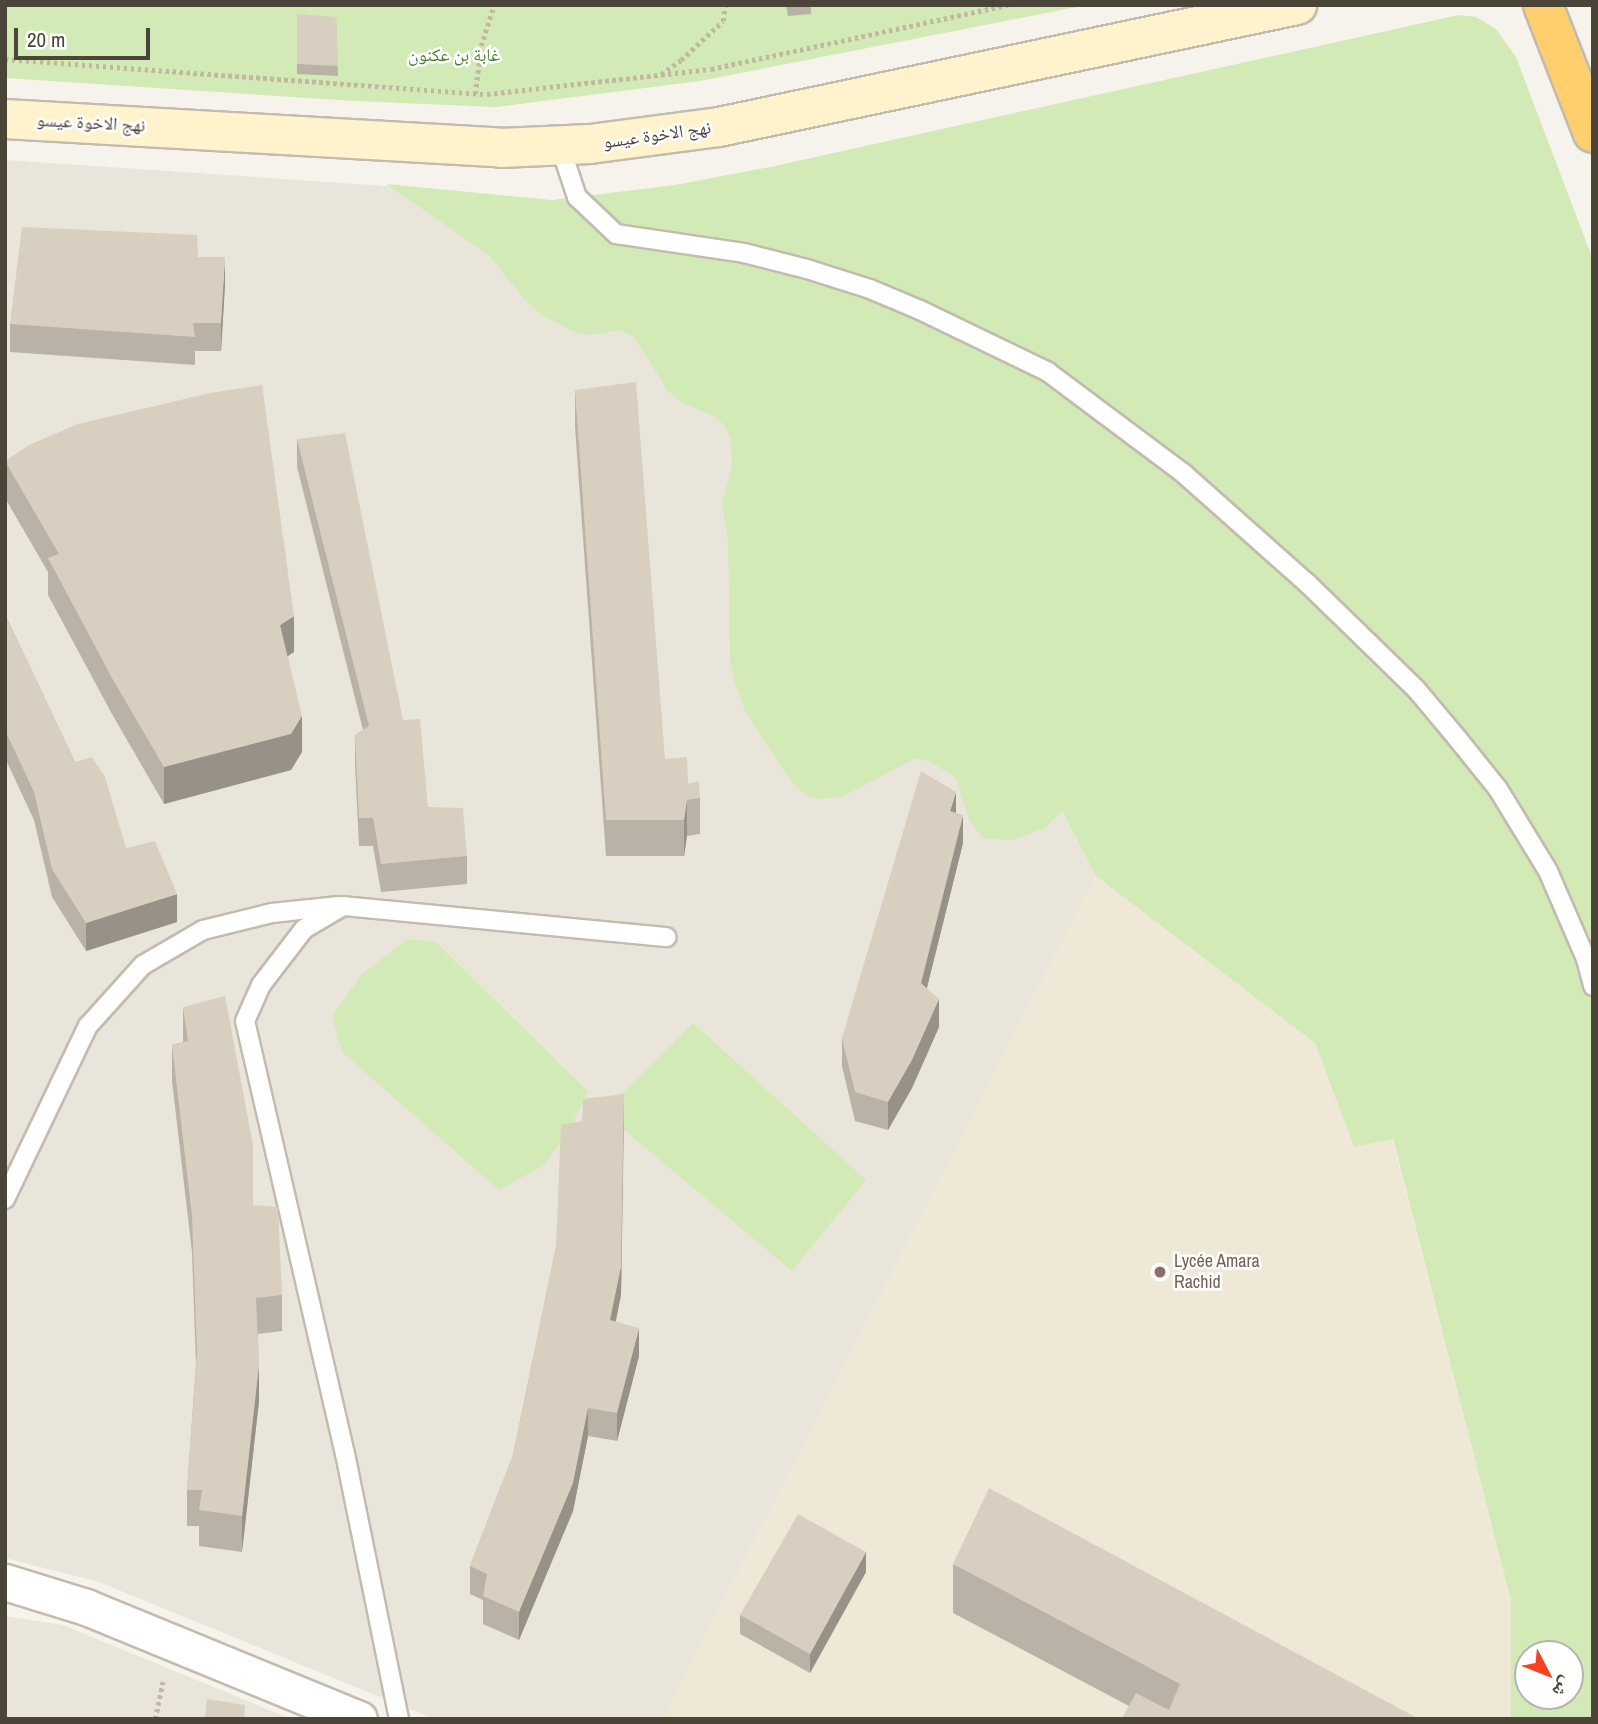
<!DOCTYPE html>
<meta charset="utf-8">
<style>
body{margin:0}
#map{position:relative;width:1598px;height:1724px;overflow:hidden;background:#f6f3ec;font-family:"Archivo Narrow","Noto Naskh Arabic",sans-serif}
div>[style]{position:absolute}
.residential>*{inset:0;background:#eae5da}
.education>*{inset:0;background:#efe8d6}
.green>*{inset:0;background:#d2eab5}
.path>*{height:4.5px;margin-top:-2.25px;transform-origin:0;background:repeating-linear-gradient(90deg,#c4b79f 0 3.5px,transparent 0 7px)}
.roads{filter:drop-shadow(2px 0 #c2bbae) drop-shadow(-2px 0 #c2bbae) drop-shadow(0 2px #c2bbae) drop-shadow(0 -2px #c2bbae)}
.lane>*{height:18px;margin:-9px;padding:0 9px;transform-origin:9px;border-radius:9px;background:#fff}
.street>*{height:35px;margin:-17.5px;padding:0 17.5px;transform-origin:17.5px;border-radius:17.5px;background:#fff}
.secondary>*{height:38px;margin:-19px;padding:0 19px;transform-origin:19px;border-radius:19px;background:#fff3cd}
.highway>*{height:38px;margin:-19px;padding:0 19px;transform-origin:19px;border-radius:19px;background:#ffcf6e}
.wall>*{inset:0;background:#bab2a6}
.shaded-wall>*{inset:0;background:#979187}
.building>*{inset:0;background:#d8cfc1}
.dots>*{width:19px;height:19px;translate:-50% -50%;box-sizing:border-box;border:4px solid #fff;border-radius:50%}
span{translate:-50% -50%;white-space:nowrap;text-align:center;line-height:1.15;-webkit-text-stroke:5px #fff;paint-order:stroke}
.park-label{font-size:18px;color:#4a7f2a}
.street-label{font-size:18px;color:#4b4439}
.education-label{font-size:18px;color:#785e54}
.left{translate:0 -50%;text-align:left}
.frame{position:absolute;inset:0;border:7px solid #4b4439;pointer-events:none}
.north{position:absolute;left:1514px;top:1640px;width:70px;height:70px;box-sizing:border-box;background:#fff;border:2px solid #b7b4b0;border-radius:50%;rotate:132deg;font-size:19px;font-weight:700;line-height:28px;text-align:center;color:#4b4439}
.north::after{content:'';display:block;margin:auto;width:24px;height:32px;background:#fc3f1d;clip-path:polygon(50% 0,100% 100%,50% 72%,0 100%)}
.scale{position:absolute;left:14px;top:28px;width:136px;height:32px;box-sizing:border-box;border:4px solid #4b4439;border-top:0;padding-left:9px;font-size:21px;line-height:24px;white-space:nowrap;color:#4b4439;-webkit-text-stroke:5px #fff;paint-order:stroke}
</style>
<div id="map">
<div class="residential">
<div style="clip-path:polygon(5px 160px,460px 191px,686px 333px,980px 657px,1096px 876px,663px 1719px,434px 1719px,99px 1582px,5px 1558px)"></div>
<div style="clip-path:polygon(5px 1616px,63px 1625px,291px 1719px,5px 1719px)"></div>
</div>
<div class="education">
<div style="clip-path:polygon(1096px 876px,1315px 1043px,1354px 1147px,1392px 1138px,1511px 1601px,1511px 1719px,663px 1719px)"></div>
</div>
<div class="green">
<div style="clip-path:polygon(5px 5px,1087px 5px,700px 81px,496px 107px,354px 101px,5px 78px)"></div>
<div style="clip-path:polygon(evenodd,1459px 15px,1476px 17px,1496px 29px,1516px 57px,1593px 260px,1593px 1719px,1511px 1719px,1511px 1601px,1393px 1139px,1354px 1147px,1315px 1043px,1096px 876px,1062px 811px,1045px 828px,1029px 834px,1011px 840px,983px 838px,969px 820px,956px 778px,929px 761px,916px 758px,844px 796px,821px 799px,807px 796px,790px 780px,745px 711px,734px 680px,730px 659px,728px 541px,722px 504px,732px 466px,731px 440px,724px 425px,715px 417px,681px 402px,668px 391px,634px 337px,620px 330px,591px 335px,572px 331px,542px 315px,523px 298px,490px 256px,386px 184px,552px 200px,675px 185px,775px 166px,1459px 15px,1528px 1654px,1570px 1654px,1570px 1696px,1528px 1696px,1528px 1654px)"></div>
<div style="clip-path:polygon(408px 939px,436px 942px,588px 1092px,568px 1134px,542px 1166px,499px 1190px,342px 1052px,332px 1016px,362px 974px)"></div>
<div style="clip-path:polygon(693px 1023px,866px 1180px,792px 1271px,603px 1112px)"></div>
</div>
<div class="path">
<div style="left:5px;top:59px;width:483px;rotate:4.2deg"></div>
<div style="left:487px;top:94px;width:225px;rotate:-6.4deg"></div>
<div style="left:711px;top:69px;width:304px;rotate:-12.2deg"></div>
<div style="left:661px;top:74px;width:24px;rotate:-35deg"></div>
<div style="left:681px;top:60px;width:57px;rotate:-42.9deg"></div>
<div style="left:723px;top:21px;width:16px;rotate:-83deg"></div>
<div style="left:475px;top:94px;width:48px;rotate:-82.9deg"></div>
<div style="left:481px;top:46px;width:43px;rotate:-72.4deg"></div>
<div style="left:155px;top:1719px;width:38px;rotate:-78deg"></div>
</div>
<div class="roads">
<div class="lane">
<div style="left:560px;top:146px;width:54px;rotate:71.6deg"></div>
<div style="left:577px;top:197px;width:54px;rotate:43.5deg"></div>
<div style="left:616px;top:234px;width:129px;rotate:8.4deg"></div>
<div style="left:744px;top:253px;width:65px;rotate:14.3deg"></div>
<div style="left:807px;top:269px;width:66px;rotate:17.6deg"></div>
<div style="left:870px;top:289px;width:54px;rotate:22.8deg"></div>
<div style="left:920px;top:310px;width:142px;rotate:25.8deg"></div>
<div style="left:1048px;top:372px;width:169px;rotate:36.8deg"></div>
<div style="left:1183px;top:473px;width:166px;rotate:41.6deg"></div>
<div style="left:1307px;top:583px;width:152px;rotate:44.2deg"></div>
<div style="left:1416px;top:689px;width:64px;rotate:50.1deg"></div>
<div style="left:1457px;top:738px;width:65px;rotate:51.2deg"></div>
<div style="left:1498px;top:789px;width:96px;rotate:58.6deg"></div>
<div style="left:1548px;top:871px;width:96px;rotate:66.6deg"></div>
<div style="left:1586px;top:959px;width:28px;rotate:75deg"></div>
<div style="left:5px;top:1199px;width:192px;rotate:-64.4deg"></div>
<div style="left:88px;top:1026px;width:82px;rotate:-48deg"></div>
<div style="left:143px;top:965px;width:69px;rotate:-30.3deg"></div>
<div style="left:203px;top:930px;width:71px;rotate:-13.8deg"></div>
<div style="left:272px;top:913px;width:65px;rotate:-6.1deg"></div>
<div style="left:399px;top:1719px;width:270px;rotate:-101.5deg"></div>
<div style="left:345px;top:1454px;width:444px;rotate:-103deg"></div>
<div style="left:245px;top:1021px;width:39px;rotate:-66deg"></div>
<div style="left:261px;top:985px;width:71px;rotate:-52.5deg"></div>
<div style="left:304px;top:929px;width:45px;rotate:-30.5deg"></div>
<div style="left:343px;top:906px;width:325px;rotate:5.5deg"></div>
</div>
<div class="street">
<div style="left:5px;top:1582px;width:85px;rotate:17.2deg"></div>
<div style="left:86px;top:1607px;width:295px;rotate:22.3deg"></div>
</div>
<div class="secondary">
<div style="left:5px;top:119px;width:497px;rotate:3.3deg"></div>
<div style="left:501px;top:148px;width:89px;rotate:-2.6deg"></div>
<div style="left:590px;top:144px;width:130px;rotate:-7.5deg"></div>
<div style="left:719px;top:127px;width:591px;rotate:-11.92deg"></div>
</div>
<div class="highway">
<div style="left:1543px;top:5px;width:137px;rotate:68.7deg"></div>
</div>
</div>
<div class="wall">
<div style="clip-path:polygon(786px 5px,811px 5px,811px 14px,788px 16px)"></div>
<div style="clip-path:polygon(336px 17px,338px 76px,297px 74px,297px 64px)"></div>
<div style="clip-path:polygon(198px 257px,225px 285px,221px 351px,195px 351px,195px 365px,10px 352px,10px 324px)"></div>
<div style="clip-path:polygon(575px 390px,665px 759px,688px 784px,700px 798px,700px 834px,687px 836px,684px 856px,606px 856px,575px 427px)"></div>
<div style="clip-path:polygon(297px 439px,403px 720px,428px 807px,467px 856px,467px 884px,381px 892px,373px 846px,359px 846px,355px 764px,355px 735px,363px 730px,297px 467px)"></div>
<div style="clip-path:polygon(5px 461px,294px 652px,288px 656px,302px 752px,291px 770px,164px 804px,112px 714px,48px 595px,48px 572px,5px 498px)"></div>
<div style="clip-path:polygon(5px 614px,75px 762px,126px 848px,177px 922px,86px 951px,52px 897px,34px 820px,5px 758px)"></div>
<div style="clip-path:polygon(956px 813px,963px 843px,927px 988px,939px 1027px,912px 1088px,888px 1130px,855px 1121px,842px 1066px,842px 1038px)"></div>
<div style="clip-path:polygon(183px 1007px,253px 1205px,282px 1295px,282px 1331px,258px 1334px,259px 1401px,242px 1552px,199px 1546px,199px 1526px,187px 1526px,187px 1490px,196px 1364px,192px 1252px,172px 1081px,172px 1045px,183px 1042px)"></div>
<div style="clip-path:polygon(624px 1123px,621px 1295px,616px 1321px,639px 1356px,617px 1441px,588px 1436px,573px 1511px,519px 1640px,483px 1624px,483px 1600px,470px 1594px,470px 1566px,513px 1455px,556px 1247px)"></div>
<div style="clip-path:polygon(953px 1564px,1419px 1719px,1122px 1719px,1129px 1706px,953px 1613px)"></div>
<div style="clip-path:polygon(866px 1572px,810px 1673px,740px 1634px,740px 1615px)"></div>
</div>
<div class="shaded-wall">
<div style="clip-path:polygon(225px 257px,225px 285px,221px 351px,221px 323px)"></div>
<div style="clip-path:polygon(294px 616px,294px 652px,280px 661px,280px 625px)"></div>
<div style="clip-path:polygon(302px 716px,302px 752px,291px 770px,164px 804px,164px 767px)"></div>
<div style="clip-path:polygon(956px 792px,956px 820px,950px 811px)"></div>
<div style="clip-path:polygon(687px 800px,687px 836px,684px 856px,684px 820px)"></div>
<div style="clip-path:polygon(963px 815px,963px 843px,921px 1011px,921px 983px)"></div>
<div style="clip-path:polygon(177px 894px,177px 922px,86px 951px,86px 923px)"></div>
<div style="clip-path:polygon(939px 999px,939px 1027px,912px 1088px,888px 1130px,888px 1102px)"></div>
<div style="clip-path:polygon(624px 1094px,621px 1295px,610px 1348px,610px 1320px)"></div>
<div style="clip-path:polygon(639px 1328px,639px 1356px,617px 1441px,617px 1413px)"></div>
<div style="clip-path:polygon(259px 1365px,259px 1401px,242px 1552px,242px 1516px)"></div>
<div style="clip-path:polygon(588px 1408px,588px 1436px,573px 1511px,519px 1640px,519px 1612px)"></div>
<div style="clip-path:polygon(866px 1552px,866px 1572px,810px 1673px,810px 1654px)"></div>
</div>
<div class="building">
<div style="clip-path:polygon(297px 14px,336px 17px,338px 66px,297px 64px)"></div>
<div style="clip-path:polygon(22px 227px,197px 235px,198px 257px,225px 257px,221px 323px,193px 323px,195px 337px,10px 324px)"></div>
<div style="clip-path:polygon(636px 382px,665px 759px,687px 757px,688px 784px,699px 781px,700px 798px,687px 800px,684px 820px,606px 820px,575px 390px)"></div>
<div style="clip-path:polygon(262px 385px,294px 616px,280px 625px,302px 716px,291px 734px,164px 767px,112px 678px,48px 558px,59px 554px,5px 461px,31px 444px,78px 424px,210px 393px)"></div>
<div style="clip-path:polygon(345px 433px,403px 720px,420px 719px,428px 807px,463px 808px,467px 856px,381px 864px,373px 818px,359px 818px,355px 735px,369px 726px,297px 439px)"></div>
<div style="clip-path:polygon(5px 614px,75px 762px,92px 757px,105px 777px,126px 848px,155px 841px,177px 894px,86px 923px,52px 869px,34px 792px,5px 730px)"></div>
<div style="clip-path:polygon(921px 771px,956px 792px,950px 811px,963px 815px,921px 983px,939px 999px,912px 1060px,888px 1102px,855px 1092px,842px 1038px)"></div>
<div style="clip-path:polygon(225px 996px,253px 1145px,253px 1205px,278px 1207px,282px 1295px,256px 1298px,259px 1365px,242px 1516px,199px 1510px,202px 1490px,187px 1490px,197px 1353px,192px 1216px,172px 1045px,188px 1041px,183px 1007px)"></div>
<div style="clip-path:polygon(624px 1094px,621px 1267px,610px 1320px,639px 1328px,617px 1413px,588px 1408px,573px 1483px,519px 1612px,483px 1596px,487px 1574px,470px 1566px,513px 1455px,556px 1247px,561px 1125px,582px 1121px,583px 1099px)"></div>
<div style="clip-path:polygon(989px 1488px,1419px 1719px,1122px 1719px,1136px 1693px,1169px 1710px,1180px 1684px,953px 1564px)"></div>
<div style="clip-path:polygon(798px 1514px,866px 1552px,810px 1654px,740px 1615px)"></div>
<div style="clip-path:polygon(207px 1699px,245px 1705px,244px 1719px,205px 1719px)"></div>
</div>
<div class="dots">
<div style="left:1160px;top:1272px;background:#8d6e63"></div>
</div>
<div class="park-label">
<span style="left:454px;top:55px">غابة بن عكنون</span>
</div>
<div class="street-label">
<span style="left:91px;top:123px;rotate:3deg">نهج الاخوة عيسو</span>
<span style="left:657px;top:135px;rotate:-8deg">نهج الاخوة عيسو</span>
</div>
<div class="education-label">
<span class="left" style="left:1174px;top:1272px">Lycée Amara<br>Rachid</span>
</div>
<div class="frame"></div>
<div class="north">ش</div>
<div class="scale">20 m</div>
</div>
